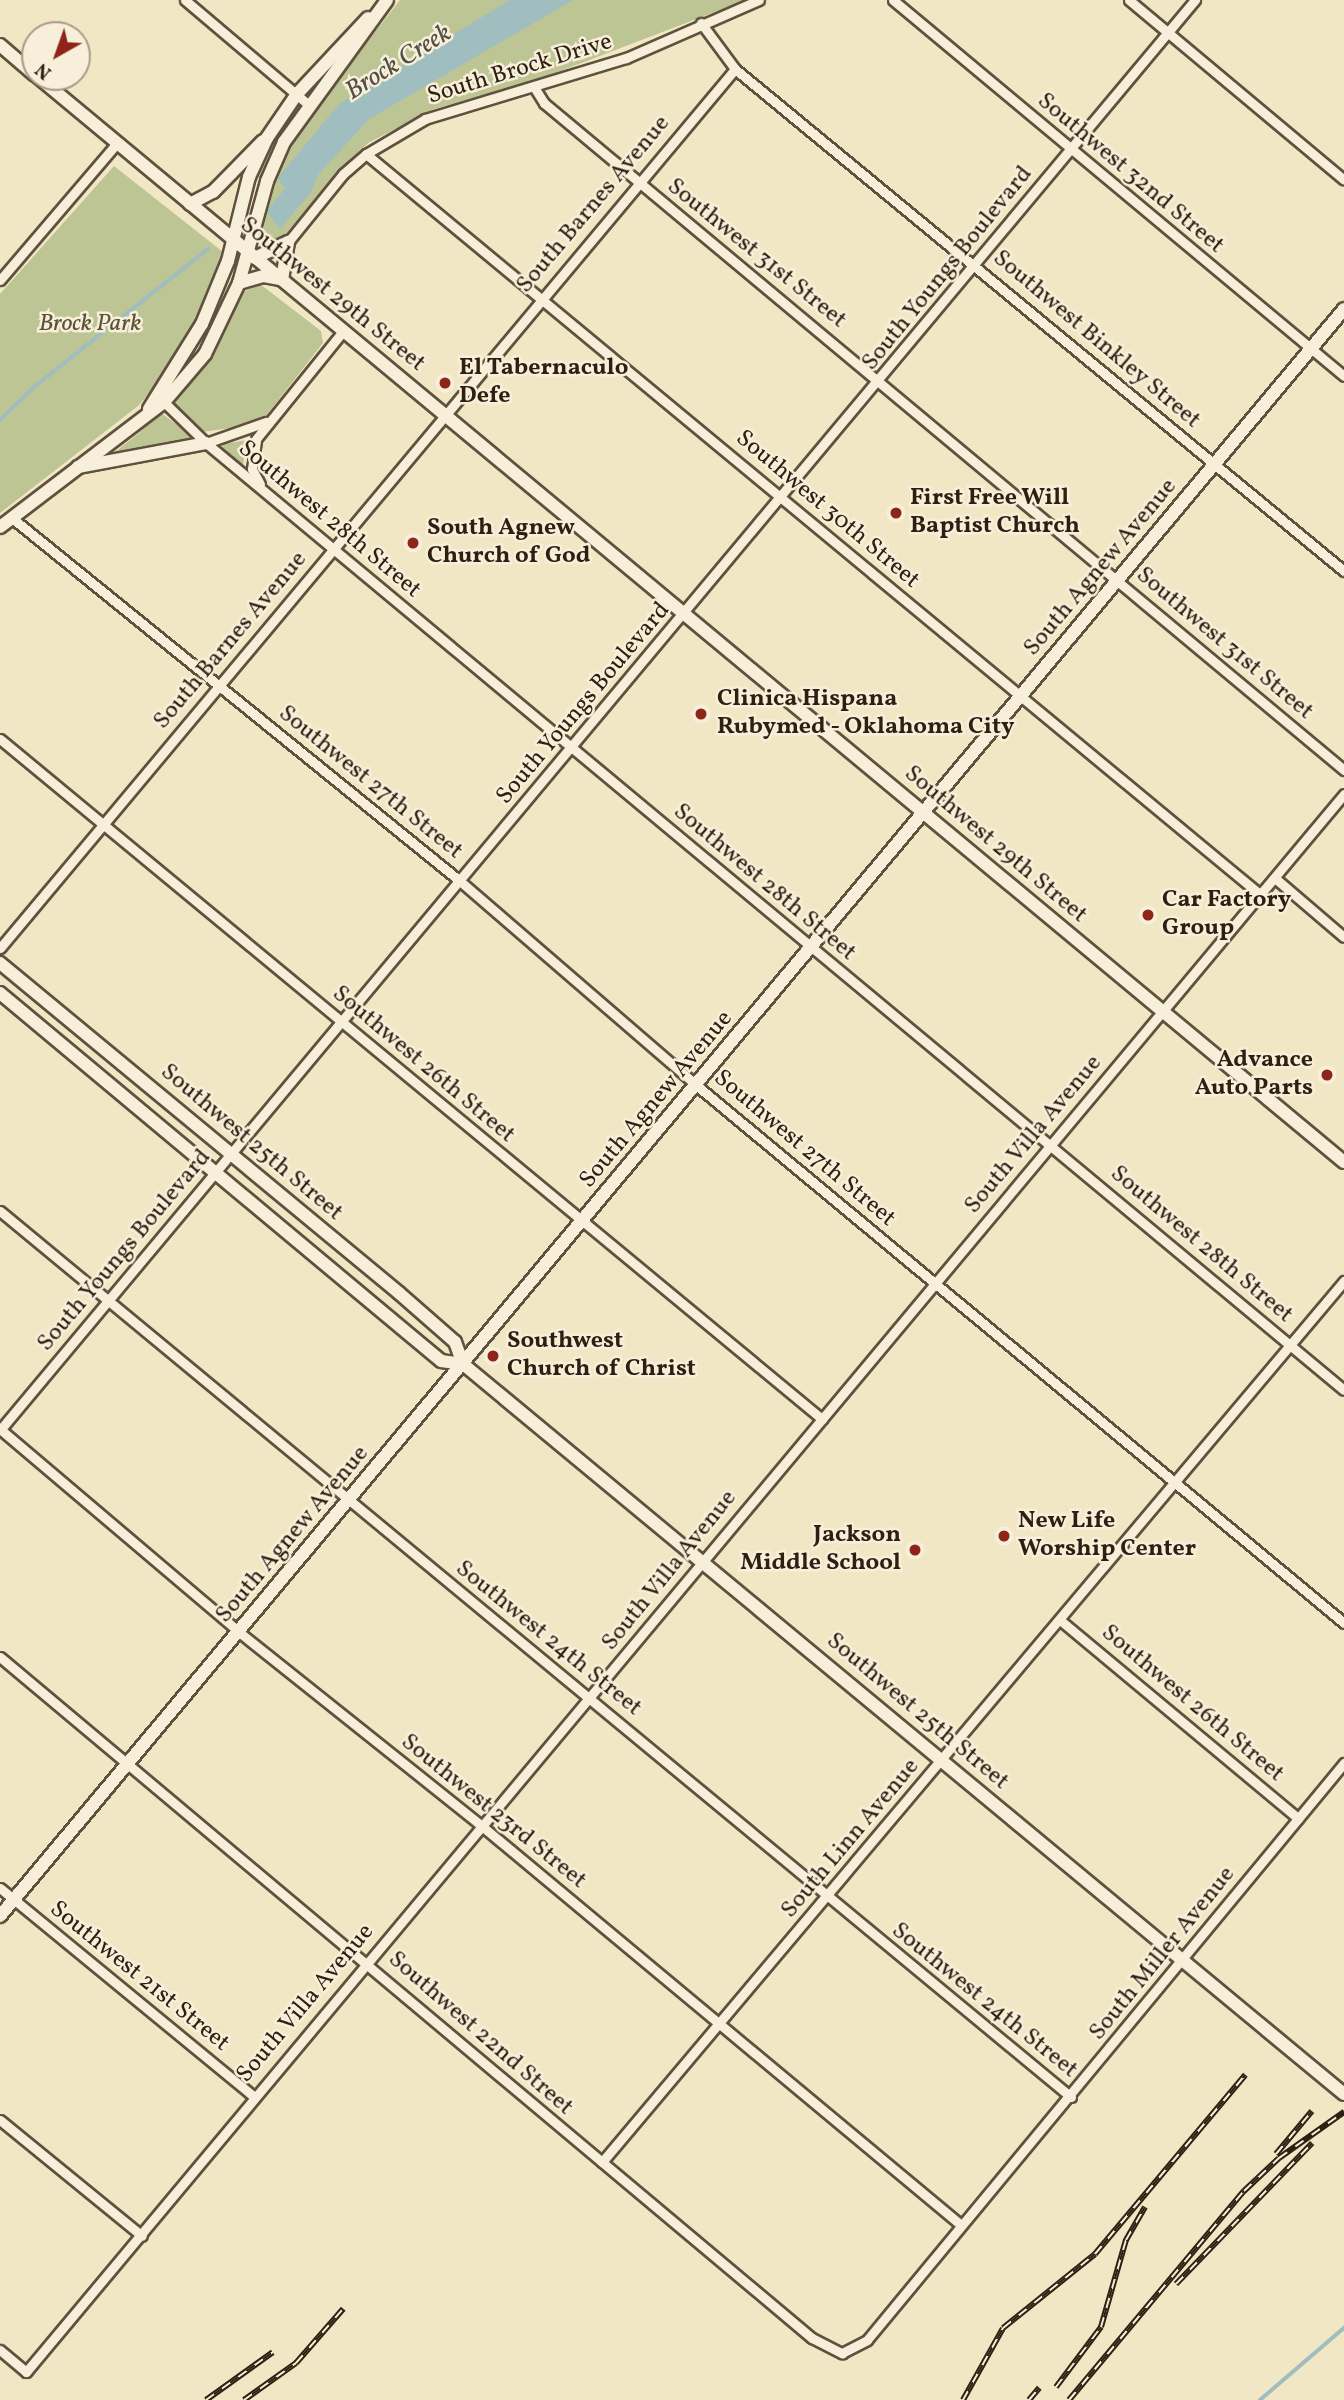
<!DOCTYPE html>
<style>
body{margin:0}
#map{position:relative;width:1344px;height:2400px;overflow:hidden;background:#f2e7c4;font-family:Vollkorn,serif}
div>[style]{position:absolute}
.green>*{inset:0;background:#bcc593}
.water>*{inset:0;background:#a0bdbf}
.stream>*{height:3.5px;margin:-1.75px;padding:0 1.75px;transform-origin:1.75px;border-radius:1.75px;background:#a0bdbf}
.roads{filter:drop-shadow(2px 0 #5f513e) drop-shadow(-2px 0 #5f513e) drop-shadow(0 2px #5f513e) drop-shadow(0 -2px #5f513e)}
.street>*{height:9px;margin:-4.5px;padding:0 4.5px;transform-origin:4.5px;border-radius:4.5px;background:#f7efd9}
.secondary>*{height:12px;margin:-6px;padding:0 6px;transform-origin:6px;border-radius:6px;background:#f7efd9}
.rail>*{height:6px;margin-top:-3px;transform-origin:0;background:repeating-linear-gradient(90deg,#f7efd9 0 10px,#2e1f11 0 20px);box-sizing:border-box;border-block:2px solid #2e1f11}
.dots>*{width:19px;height:19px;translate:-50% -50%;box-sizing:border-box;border:4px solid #f7efd9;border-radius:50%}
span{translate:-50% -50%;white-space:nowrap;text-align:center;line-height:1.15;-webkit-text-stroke:5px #f7efd9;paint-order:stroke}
.street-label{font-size:24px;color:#2e1f11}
.park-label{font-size:24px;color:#595138;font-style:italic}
.poi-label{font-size:24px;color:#2e1f11;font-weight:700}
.left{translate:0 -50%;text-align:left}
.right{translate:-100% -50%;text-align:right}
.water-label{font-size:26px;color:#504e45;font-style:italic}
.north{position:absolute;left:21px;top:21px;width:70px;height:70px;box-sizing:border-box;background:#f7efd9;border:2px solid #a79c89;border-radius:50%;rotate:220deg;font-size:19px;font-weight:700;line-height:28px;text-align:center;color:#2e1f11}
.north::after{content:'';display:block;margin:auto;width:24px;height:32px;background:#8f2418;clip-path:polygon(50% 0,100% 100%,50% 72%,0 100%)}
</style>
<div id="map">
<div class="green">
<div style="clip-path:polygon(400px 0,746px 0,537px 80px,434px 109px,368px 143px,278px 242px,261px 242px,257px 237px,267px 199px,293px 137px)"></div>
<div style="clip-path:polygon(114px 166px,223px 252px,192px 333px,163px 377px,138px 406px,0 513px,0 294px)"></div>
<div style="clip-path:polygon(260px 284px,321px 331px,323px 343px,265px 417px,252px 425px,202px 432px,176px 410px,174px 398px,215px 348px,241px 293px)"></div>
<div style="clip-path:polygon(161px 413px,198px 440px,106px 459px,139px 433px)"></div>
<div style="clip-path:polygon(247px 440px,243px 465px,222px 449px,223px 444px)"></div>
</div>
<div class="water">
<div style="clip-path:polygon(510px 0,573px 0,369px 119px,318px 175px,311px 192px,280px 229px,266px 211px,285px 189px,278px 178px,339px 104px)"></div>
</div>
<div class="stream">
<div style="left:0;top:420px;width:47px;rotate:-44.1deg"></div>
<div style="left:34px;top:387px;width:222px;rotate:-38.4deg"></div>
<div style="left:1260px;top:2400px;width:111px;rotate:-40.6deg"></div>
</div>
<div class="roads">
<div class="street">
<div style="left:185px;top:0;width:162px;rotate:40.3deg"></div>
<div style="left:893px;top:0;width:587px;rotate:39.82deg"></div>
<div style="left:1129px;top:0;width:280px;rotate:39.9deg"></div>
<div style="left:701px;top:23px;width:57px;rotate:53.5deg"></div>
<div style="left:735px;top:69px;width:789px;rotate:39.5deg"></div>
<div style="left:534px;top:87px;width:19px;rotate:58deg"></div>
<div style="left:544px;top:103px;width:1042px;rotate:39.82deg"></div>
<div style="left:366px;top:154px;width:1163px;rotate:39.63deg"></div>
<div style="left:288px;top:242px;width:87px;rotate:-51deg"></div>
<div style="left:343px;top:174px;width:30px;rotate:-41deg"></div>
<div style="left:366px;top:154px;width:69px;rotate:-30.7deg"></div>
<div style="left:425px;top:119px;width:210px;rotate:-16.9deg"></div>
<div style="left:626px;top:58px;width:145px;rotate:-23.6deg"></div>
<div style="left:0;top:280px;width:180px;rotate:-49.5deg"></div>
<div style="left:164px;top:402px;width:59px;rotate:44.3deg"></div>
<div style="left:206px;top:443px;width:1480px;rotate:39.77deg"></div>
<div style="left:206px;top:443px;width:64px;rotate:-19.3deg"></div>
<div style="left:260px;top:484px;width:17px;rotate:-118deg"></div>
<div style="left:252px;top:469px;width:30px;rotate:-82deg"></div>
<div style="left:256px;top:439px;width:139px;rotate:-51.1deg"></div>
<div style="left:12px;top:518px;width:577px;rotate:39.02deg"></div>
<div style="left:460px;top:881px;width:312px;rotate:40.8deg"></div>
<div style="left:696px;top:1085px;width:842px;rotate:39.7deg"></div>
<div style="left:0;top:739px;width:1067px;rotate:39.6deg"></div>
<div style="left:1276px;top:879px;width:89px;rotate:40.5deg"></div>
<div style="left:0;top:948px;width:1146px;rotate:-50.1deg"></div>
<div style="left:0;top:1211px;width:1390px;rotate:39.6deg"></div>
<div style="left:0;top:1429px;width:314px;rotate:40.3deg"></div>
<div style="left:239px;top:1632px;width:312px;rotate:38.6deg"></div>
<div style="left:483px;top:1827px;width:622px;rotate:39.78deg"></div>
<div style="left:0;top:1430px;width:1864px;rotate:-50.12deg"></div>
<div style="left:1060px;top:1620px;width:310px;rotate:39.8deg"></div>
<div style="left:0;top:1657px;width:1060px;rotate:39.99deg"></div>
<div style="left:812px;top:2338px;width:34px;rotate:27deg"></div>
<div style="left:842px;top:2353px;width:28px;rotate:-27deg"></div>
<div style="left:867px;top:2340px;width:749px;rotate:-50.42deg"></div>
<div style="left:0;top:1888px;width:328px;rotate:39.4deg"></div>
<div style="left:0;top:2120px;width:183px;rotate:39.2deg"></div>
<div style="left:602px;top:2162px;width:1152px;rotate:-49.9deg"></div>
<div style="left:0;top:2350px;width:34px;rotate:40deg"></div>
<div style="left:26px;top:2372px;width:2056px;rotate:-50.13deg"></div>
</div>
<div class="secondary">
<div style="left:0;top:45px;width:46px;rotate:40.6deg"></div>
<div style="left:38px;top:77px;width:1698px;rotate:39.72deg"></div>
<div style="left:190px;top:204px;width:26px;rotate:-28deg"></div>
<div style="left:213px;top:192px;width:71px;rotate:-45.6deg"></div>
<div style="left:255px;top:258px;width:37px;rotate:-26deg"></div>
<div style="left:282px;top:280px;width:38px;rotate:-81deg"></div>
<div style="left:239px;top:283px;width:26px;rotate:-16deg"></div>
<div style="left:264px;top:276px;width:15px;rotate:11deg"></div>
<div style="left:149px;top:409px;width:100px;rotate:-58.1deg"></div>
<div style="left:202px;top:324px;width:68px;rotate:-67.6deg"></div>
<div style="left:228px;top:261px;width:87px;rotate:-76deg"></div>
<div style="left:249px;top:177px;width:43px;rotate:-65.2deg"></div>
<div style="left:267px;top:138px;width:53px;rotate:-55.7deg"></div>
<div style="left:297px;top:94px;width:104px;rotate:-46.9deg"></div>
<div style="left:78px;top:467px;width:130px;rotate:-10.6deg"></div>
<div style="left:0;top:527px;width:206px;rotate:-37.3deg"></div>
<div style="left:164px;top:402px;width:63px;rotate:-49.5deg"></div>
<div style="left:205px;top:354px;width:79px;rotate:-64.4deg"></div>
<div style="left:239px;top:283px;width:106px;rotate:-74.6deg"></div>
<div style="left:267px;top:181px;width:43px;rotate:-66.4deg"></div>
<div style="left:284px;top:142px;width:175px;rotate:-54deg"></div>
<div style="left:0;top:963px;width:518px;rotate:39.59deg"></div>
<div style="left:399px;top:1293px;width:74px;rotate:41.2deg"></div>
<div style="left:455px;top:1342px;width:23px;rotate:70deg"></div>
<div style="left:463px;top:1364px;width:1144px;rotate:39.65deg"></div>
<div style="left:0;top:993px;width:574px;rotate:39.84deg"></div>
<div style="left:441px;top:1361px;width:22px;rotate:8deg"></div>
<div style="left:0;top:1916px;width:2095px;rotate:-50.09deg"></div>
</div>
</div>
<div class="rail">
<div style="left:1276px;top:2154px;width:56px;rotate:-50.1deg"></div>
<div style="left:1176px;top:2284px;width:196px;rotate:-46deg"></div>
<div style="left:1056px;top:2387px;width:75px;rotate:-53.1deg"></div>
<div style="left:1101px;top:2327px;width:91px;rotate:-74deg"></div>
<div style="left:1126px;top:2240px;width:38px;rotate:-60deg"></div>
<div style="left:206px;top:2400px;width:82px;rotate:-35.6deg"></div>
<div style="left:244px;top:2400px;width:64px;rotate:-35.4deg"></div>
<div style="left:296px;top:2363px;width:72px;rotate:-49deg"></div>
<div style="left:963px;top:2400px;width:82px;rotate:-60.9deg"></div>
<div style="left:1003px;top:2328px;width:118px;rotate:-38.8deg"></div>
<div style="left:1095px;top:2254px;width:234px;rotate:-50deg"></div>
<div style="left:1029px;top:2400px;width:16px;rotate:-50deg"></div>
<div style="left:1069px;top:2400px;width:273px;rotate:-50.1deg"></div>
<div style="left:1244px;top:2191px;width:48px;rotate:-43.3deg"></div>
<div style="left:1279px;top:2158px;width:80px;rotate:-35.3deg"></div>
</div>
<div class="dots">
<div style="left:445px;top:383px;background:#8f2418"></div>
<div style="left:896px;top:513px;background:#8f2418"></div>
<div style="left:413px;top:543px;background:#8f2418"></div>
<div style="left:701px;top:714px;background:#8f2418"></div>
<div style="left:1148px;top:915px;background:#8f2418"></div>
<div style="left:1327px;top:1075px;background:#8f2418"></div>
<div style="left:493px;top:1356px;background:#8f2418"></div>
<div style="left:1004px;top:1536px;background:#8f2418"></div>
<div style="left:915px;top:1550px;background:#8f2418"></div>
</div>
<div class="street-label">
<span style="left:520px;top:70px;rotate:-17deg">South Brock Drive</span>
<span style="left:1130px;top:174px;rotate:40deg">Southwest 32nd Street</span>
<span style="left:594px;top:205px;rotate:-50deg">South Barnes Avenue</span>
<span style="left:756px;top:254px;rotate:39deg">Southwest 31st Street</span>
<span style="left:948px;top:269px;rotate:-51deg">South Youngs Boulevard</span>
<span style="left:332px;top:295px;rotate:39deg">Southwest 29th Street</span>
<span style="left:1096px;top:340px;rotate:40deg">Southwest Binkley Street</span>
<span style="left:827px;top:510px;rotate:40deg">Southwest 30th Street</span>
<span style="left:329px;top:520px;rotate:40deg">Southwest 28th Street</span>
<span style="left:1101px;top:568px;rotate:-50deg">South Agnew Avenue</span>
<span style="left:231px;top:641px;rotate:-50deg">South Barnes Avenue</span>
<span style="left:1224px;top:644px;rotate:40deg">Southwest 31st Street</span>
<span style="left:584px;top:704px;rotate:-50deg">South Youngs Boulevard</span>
<span style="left:370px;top:783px;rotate:39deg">Southwest 27th Street</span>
<span style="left:995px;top:845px;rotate:40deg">Southwest 29th Street</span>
<span style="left:764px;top:883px;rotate:40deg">Southwest 28th Street</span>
<span style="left:423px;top:1065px;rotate:40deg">Southwest 26th Street</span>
<span style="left:657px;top:1100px;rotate:-50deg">South Agnew Avenue</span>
<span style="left:1034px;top:1135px;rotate:-50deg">South Villa Avenue</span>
<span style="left:251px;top:1143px;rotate:40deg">Southwest 25th Street</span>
<span style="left:804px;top:1149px;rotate:40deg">Southwest 27th Street</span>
<span style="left:1201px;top:1245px;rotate:40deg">Southwest 28th Street</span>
<span style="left:125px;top:1251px;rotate:-50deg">South Youngs Boulevard</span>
<span style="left:293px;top:1535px;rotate:-50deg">South Agnew Avenue</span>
<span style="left:670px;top:1571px;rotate:-51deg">South Villa Avenue</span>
<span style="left:548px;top:1639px;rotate:39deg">Southwest 24th Street</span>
<span style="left:1192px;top:1704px;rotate:40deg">Southwest 26th Street</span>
<span style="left:917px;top:1712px;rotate:40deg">Southwest 25th Street</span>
<span style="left:493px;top:1812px;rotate:39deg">Southwest 23rd Street</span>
<span style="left:851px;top:1839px;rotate:-50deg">South Linn Avenue</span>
<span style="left:1163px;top:1954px;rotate:-51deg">South Miller Avenue</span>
<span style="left:139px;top:1977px;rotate:39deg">Southwest 21st Street</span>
<span style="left:984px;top:2001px;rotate:39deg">Southwest 24th Street</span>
<span style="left:306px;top:2004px;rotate:-50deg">South Villa Avenue</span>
<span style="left:480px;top:2034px;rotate:41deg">Southwest 22nd Street</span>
</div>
<div class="park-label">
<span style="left:90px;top:325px">Brock Park</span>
</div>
<div class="poi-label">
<span class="left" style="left:459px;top:383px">El Tabernaculo<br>Defe</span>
<span class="left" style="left:910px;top:513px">First Free Will<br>Baptist Church</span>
<span class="left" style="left:427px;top:543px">South Agnew<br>Church of God</span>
<span class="left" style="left:717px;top:714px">Clinica Hispana<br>Rubymed - Oklahoma City</span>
<span class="left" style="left:1162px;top:915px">Car Factory<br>Group</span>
<span class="right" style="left:1313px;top:1075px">Advance<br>Auto Parts</span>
<span class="left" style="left:507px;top:1356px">Southwest<br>Church of Christ</span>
<span class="left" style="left:1018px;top:1536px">New Life<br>Worship Center</span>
<span class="right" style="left:901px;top:1550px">Jackson<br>Middle School</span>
</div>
<div class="water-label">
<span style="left:399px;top:63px;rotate:-32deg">Brock Creek</span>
</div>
<div class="north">N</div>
</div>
